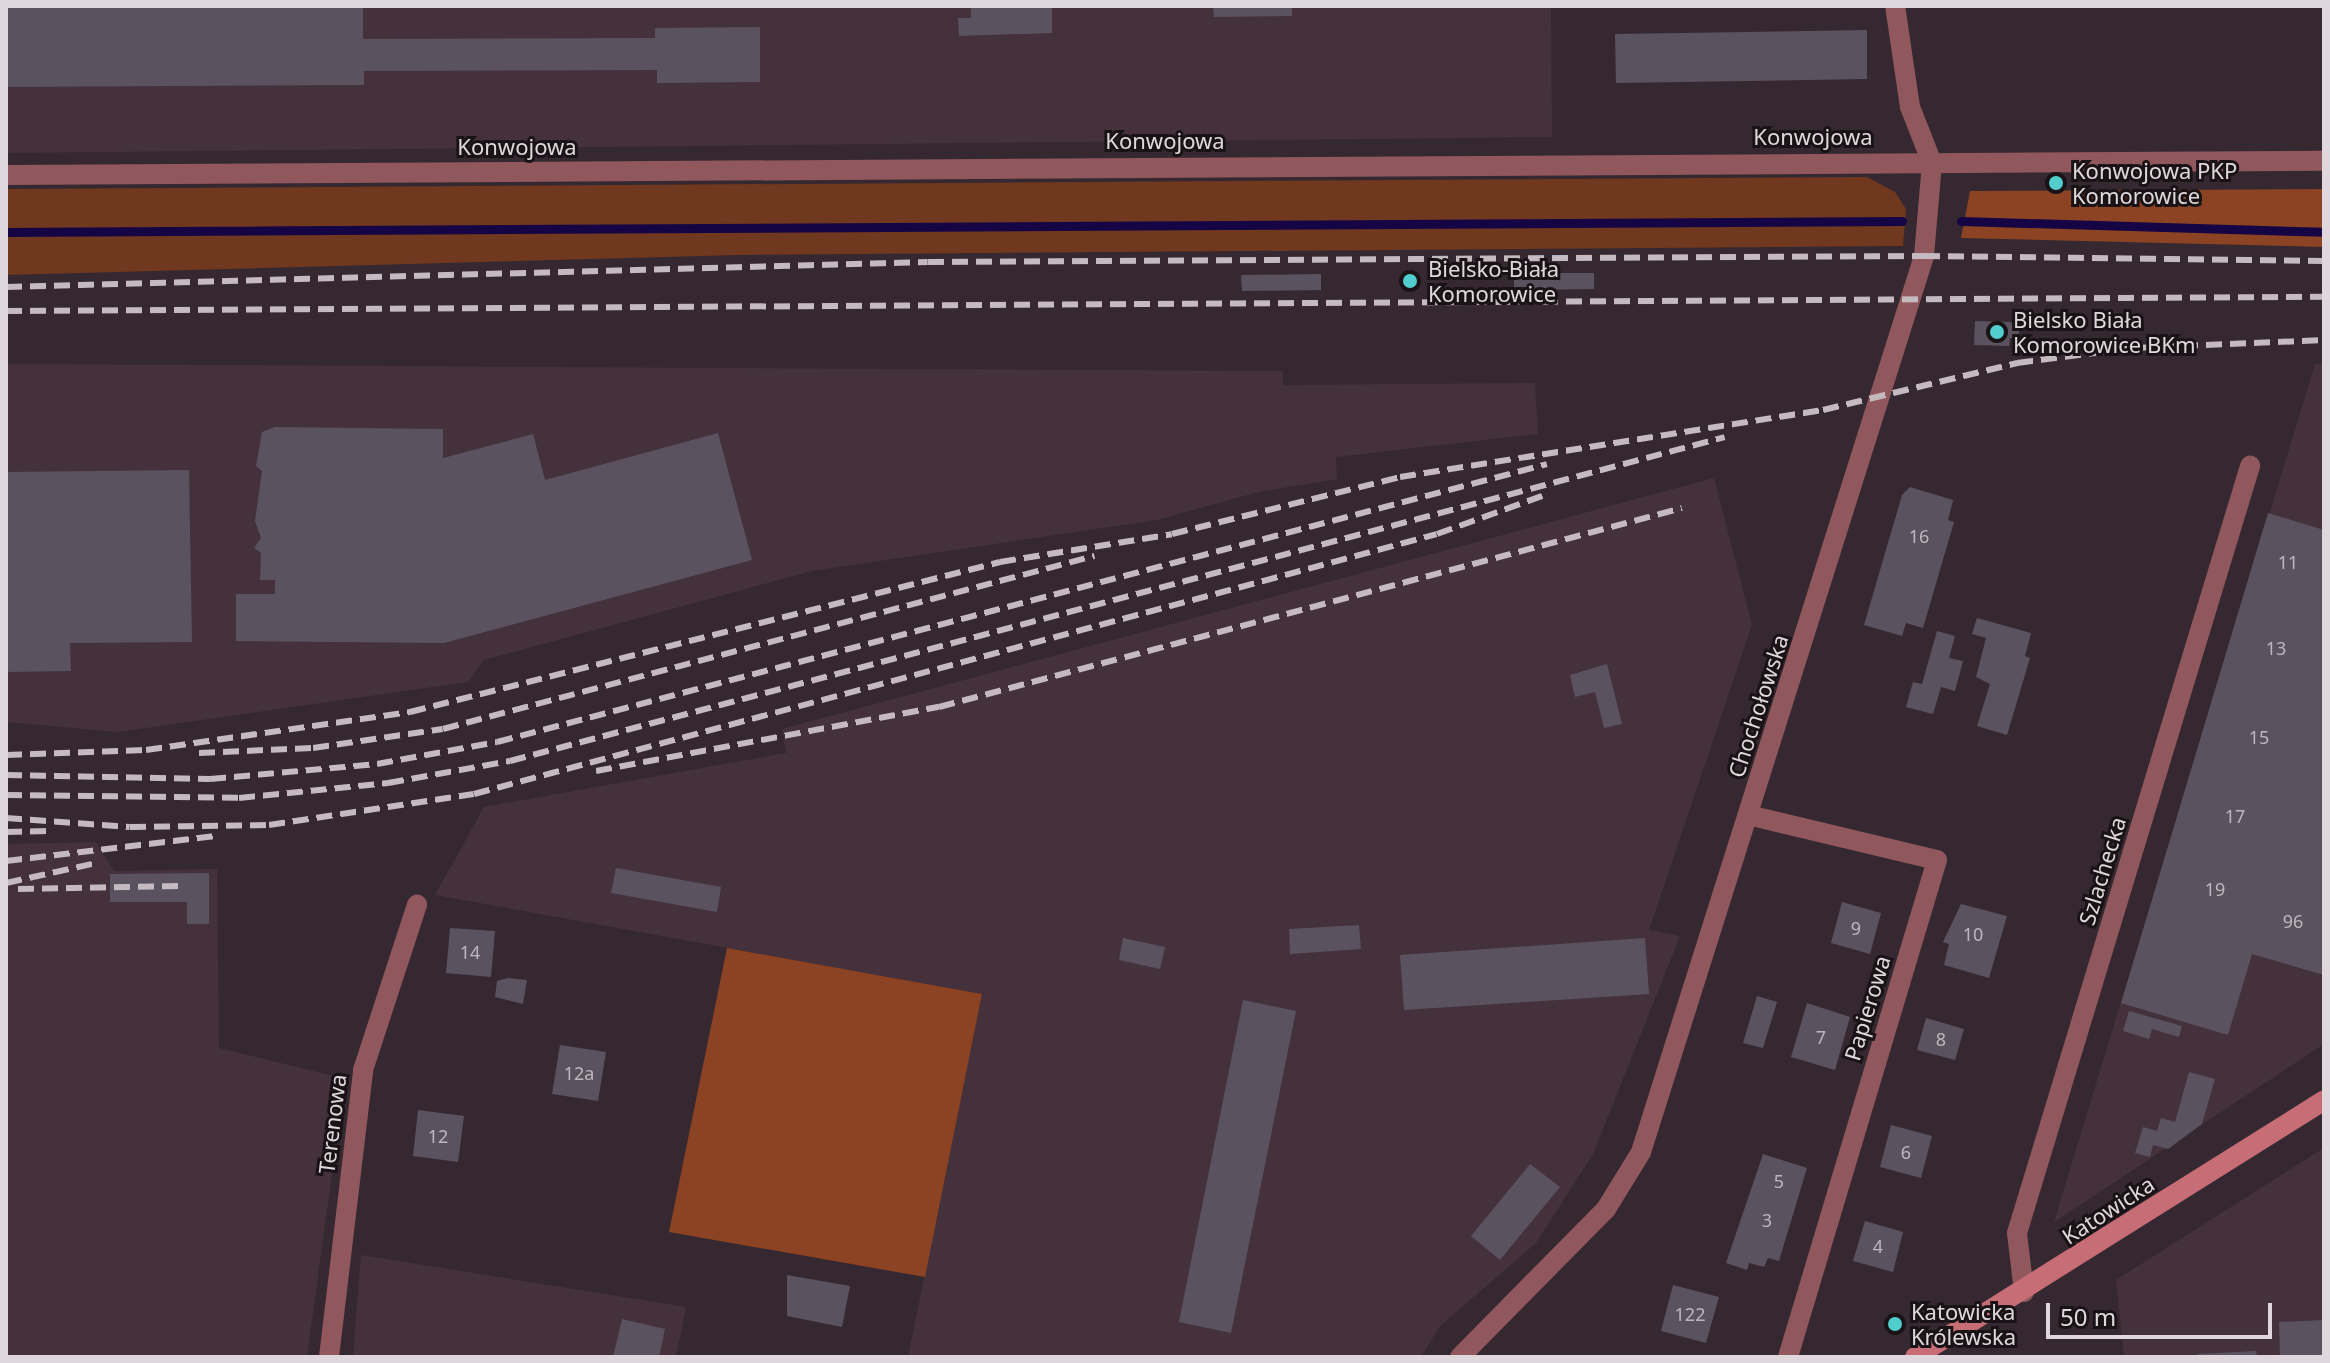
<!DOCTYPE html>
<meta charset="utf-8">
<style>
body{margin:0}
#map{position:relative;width:2330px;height:1363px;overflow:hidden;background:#362830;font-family:"Noto Sans",sans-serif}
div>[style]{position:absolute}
.built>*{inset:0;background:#44313c}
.green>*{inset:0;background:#6f381f}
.forest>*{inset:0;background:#8b4323}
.stream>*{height:9px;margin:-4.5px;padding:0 4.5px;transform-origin:4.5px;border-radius:4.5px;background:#160544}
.building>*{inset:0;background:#5b5260}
.street>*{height:20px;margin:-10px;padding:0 10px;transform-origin:10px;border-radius:10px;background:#90575c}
.secondary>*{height:20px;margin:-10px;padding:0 10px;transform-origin:10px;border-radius:10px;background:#c66d76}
.rail>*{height:6px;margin-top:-3px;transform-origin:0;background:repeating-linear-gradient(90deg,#c4bac0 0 16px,transparent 0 24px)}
.dots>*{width:22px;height:22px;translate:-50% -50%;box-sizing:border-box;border:4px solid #191316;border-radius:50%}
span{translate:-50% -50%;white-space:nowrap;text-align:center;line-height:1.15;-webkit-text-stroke:6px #191316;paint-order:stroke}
.number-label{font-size:18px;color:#bfb6bd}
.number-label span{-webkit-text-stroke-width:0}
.street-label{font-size:22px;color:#e0d7dc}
.poi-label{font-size:22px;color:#e0d7dc}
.left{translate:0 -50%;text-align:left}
.frame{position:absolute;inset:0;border:8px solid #e0d7dc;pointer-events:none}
.scale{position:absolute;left:2046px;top:1303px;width:226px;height:36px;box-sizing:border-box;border:4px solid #e0d7dc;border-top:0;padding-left:10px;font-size:24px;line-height:28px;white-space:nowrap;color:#e0d7dc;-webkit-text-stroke:6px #191316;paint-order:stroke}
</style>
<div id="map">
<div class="built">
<div style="clip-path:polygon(6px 6px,1551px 6px,1552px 137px,6px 153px)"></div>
<div style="clip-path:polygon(2324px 363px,2324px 1044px,2054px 1222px,2315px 364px)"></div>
<div style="clip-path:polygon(6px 364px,1283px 371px,1283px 385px,1535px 383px,1538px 434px,1336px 457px,1337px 479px,1258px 492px,1157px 520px,812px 571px,484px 660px,468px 682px,118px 732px,6px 722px)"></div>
<div style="clip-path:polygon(1714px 478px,1752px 625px,1649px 930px,1680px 936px,1593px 1154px,1536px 1243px,1440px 1326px,1421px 1357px,908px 1357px,982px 994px,435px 895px,484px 807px,786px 753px,782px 729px)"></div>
<div style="clip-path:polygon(96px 842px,114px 871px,217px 869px,219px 1048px,334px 1076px,343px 1093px,307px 1357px,6px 1357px,6px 844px)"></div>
<div style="clip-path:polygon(2324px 1148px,2324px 1357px,2124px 1357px,2116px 1280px)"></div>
<div style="clip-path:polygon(361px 1255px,686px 1307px,676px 1357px,353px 1357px)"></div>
</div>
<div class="green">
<div style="clip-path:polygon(1867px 177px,1895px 192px,1906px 209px,1903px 246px,738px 255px,6px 275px,6px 189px)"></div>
</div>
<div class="forest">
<div style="clip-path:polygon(2324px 189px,2324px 247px,1961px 238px,1970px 191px)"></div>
<div style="clip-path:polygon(727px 948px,982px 994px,925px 1277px,669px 1232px)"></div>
</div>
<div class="stream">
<div style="left:1961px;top:221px;width:363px;rotate:1.7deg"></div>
<div style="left:6px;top:232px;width:1896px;rotate:-0.33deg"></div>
</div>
<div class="building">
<div style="clip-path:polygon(6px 6px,363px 6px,363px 39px,655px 38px,655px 28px,760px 27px,760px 82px,657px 83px,657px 70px,364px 71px,364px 85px,6px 87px)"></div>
<div style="clip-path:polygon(971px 6px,1052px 6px,1052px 33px,959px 36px,958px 18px,971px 18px)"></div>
<div style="clip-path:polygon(1213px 6px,1292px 6px,1292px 16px,1214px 17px)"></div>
<div style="clip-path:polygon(1867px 30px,1867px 79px,1616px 83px,1615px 34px)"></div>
<div style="clip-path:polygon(1514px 273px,1594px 273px,1594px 289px,1514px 290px)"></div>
<div style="clip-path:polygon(1321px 274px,1321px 290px,1242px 291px,1241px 275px)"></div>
<div style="clip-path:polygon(1975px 321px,2010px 322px,2019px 326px,2019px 338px,2010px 338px,2009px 346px,1974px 345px)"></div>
<div style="clip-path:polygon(275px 427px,443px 429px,443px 458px,533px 434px,545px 480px,718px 433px,752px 560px,444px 643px,236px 641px,236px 594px,275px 594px,275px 580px,260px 580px,261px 553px,254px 548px,261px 538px,255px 521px,262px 471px,256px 466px,262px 432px)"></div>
<div style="clip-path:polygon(189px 470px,192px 642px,70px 643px,71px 671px,6px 672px,6px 472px)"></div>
<div style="clip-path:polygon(1910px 487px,1953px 500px,1948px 520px,1954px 522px,1923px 628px,1906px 623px,1902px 636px,1864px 625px,1902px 495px)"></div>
<div style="clip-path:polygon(2268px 513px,2324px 530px,2324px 975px,2252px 954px,2228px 1035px,2121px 1003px)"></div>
<div style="clip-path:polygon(1977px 618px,2031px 633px,2025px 656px,2030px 658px,2007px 735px,1977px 726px,1990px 684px,1976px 677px,1986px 638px,1972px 634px)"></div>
<div style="clip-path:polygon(1937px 631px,1955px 636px,1949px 658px,1963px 661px,1955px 691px,1941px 687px,1933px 714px,1906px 707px,1913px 682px,1922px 684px)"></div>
<div style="clip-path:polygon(1607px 664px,1622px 724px,1604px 728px,1595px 692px,1575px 697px,1570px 675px)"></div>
<div style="clip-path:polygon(616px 868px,721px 887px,717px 912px,611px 893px)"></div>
<div style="clip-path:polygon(209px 873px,209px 924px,187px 924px,187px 902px,110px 902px,110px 874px)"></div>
<div style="clip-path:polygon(1842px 902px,1881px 913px,1870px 954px,1831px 943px)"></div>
<div style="clip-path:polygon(1961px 904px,2007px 916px,1989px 978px,1944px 965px,1949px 944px,1943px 942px)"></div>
<div style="clip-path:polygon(1359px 925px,1361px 949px,1290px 954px,1289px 929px)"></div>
<div style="clip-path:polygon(450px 928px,495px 931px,491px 977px,446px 973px)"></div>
<div style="clip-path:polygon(1123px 938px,1165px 947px,1160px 969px,1119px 960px)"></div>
<div style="clip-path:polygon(1645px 938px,1649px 994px,1404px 1010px,1400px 955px)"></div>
<div style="clip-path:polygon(508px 978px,527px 980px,523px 1004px,495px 997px,497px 981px)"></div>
<div style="clip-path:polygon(1757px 996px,1777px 1002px,1763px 1048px,1743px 1043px)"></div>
<div style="clip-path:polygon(1243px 1000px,1296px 1011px,1231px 1333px,1179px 1322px)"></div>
<div style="clip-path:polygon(1807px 1003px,1850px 1017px,1835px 1070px,1791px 1057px)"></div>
<div style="clip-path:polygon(2129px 1011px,2182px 1026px,2179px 1037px,2152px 1029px,2149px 1039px,2123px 1031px)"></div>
<div style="clip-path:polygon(1926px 1018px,1964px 1029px,1955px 1060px,1917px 1050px)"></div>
<div style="clip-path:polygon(560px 1045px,606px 1052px,598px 1101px,552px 1094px)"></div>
<div style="clip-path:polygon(2189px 1072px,2215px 1079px,2202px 1124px,2168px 1149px,2153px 1145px,2150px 1157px,2135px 1153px,2143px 1127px,2157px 1131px,2161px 1118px,2175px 1122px)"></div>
<div style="clip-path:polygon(418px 1110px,464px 1116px,458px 1162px,413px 1156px)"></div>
<div style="clip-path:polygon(1891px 1125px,1932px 1136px,1921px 1178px,1880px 1167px)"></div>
<div style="clip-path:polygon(1763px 1154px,1807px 1168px,1779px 1261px,1768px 1258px,1764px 1267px,1749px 1263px,1747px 1270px,1726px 1263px)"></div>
<div style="clip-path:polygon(1530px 1164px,1560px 1187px,1500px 1260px,1471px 1236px)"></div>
<div style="clip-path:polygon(1865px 1221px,1903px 1232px,1893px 1272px,1853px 1261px)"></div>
<div style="clip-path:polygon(787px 1275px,850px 1286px,842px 1327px,787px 1316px)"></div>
<div style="clip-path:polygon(1673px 1285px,1719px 1297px,1706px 1343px,1661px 1331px)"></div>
<div style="clip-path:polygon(622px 1319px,665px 1329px,659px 1357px,613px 1357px)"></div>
<div style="clip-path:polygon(2324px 1320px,2324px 1357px,2280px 1357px,2279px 1322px)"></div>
<div style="clip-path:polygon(2256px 1351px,2257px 1357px,2197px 1357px,2197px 1354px)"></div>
</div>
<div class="street">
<div style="left:6px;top:175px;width:2318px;rotate:-0.35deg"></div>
<div style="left:1748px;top:815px;width:194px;rotate:13.4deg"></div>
<div style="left:1937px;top:860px;width:519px;rotate:106.69deg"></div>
<div style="left:2024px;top:1292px;width:59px;rotate:-96.8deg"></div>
<div style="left:2017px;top:1233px;width:802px;rotate:-73.1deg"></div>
<div style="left:329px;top:1357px;width:289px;rotate:-83.2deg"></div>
<div style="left:363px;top:1070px;width:174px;rotate:-71.9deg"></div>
<div style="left:1460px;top:1357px;width:208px;rotate:-45.4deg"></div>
<div style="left:1606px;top:1209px;width:67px;rotate:-58.4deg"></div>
<div style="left:1641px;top:1152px;width:940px;rotate:-72.47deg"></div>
<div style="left:1924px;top:256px;width:93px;rotate:-85.1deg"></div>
<div style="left:1932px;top:163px;width:60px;rotate:-111.4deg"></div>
<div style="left:1910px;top:107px;width:102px;rotate:-98.4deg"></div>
</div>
<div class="secondary">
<div style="left:1915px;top:1357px;width:483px;rotate:-32.1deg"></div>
</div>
<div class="rail">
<div style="left:6px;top:287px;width:922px;rotate:-1.55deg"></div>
<div style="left:928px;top:262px;width:996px;rotate:-0.35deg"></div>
<div style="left:1924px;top:256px;width:400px;rotate:0.7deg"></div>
<div style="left:6px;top:311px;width:2318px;rotate:-0.35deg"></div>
<div style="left:199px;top:753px;width:114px;rotate:-2.5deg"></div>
<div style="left:313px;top:748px;width:131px;rotate:-8.3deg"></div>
<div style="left:443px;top:729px;width:674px;rotate:-14.88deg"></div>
<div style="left:6px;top:755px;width:140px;rotate:-2deg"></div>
<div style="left:146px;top:750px;width:267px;rotate:-8.2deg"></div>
<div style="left:410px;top:712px;width:609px;rotate:-14.26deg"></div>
<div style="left:1000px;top:562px;width:174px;rotate:-9.2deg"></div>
<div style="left:1172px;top:534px;width:235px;rotate:-14deg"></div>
<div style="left:1400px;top:477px;width:428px;rotate:-9deg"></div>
<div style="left:1823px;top:410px;width:200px;rotate:-13.6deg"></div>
<div style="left:2017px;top:363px;width:118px;rotate:-7.3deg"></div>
<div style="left:2134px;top:348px;width:190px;rotate:-2.4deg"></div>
<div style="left:596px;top:771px;width:349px;rotate:-10.6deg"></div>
<div style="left:939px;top:707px;width:769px;rotate:-14.99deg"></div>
<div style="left:6px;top:775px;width:204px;rotate:1.1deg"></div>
<div style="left:210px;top:779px;width:168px;rotate:-5.1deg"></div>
<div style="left:377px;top:764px;width:122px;rotate:-10.4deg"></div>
<div style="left:497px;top:742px;width:1086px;rotate:-14.83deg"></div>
<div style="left:6px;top:795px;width:233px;rotate:0.7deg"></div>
<div style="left:239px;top:798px;width:150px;rotate:-5.7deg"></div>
<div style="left:388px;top:783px;width:124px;rotate:-10.2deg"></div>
<div style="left:510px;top:761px;width:1257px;rotate:-14.93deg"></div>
<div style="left:6px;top:818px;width:124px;rotate:4.2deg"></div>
<div style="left:130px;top:827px;width:139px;rotate:-0.8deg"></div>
<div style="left:269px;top:825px;width:207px;rotate:-8.6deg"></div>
<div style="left:474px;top:794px;width:997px;rotate:-15.11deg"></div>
<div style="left:1437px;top:534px;width:112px;rotate:-19.9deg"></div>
<div style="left:6px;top:832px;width:44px;rotate:-1.3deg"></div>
<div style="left:6px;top:861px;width:211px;rotate:-6.8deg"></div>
<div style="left:6px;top:883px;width:92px;rotate:-12.5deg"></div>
<div style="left:18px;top:889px;width:161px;rotate:-1.1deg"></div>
</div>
<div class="dots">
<div style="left:2056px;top:183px;background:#52cdcd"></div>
<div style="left:1410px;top:281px;background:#52cdcd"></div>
<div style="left:1997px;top:332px;background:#52cdcd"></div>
<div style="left:1895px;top:1324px;background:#52cdcd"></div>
</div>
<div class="number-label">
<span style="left:1919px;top:536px">16</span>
<span style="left:2288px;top:562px">11</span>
<span style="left:2276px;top:648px">13</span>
<span style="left:2259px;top:737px">15</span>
<span style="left:2235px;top:816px">17</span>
<span style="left:2215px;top:889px">19</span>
<span style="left:2293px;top:921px">96</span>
<span style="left:1856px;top:928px">9</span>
<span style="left:1973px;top:934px">10</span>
<span style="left:470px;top:952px">14</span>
<span style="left:1821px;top:1037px">7</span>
<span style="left:1941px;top:1039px">8</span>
<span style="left:579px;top:1073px">12a</span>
<span style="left:438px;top:1136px">12</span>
<span style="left:1906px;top:1152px">6</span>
<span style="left:1779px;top:1181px">5</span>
<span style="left:1767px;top:1220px">3</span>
<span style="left:1878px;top:1246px">4</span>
<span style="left:1690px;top:1314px">122</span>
</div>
<div class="street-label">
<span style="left:1813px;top:137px">Konwojowa</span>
<span style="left:1165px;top:141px">Konwojowa</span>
<span style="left:517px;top:147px">Konwojowa</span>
<span style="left:1758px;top:706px;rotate:-72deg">Chochołowska</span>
<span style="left:2102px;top:871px;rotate:-73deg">Szlachecka</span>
<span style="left:1867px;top:1008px;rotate:-73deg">Papierowa</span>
<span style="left:332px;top:1124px;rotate:-83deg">Terenowa</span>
<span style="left:2108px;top:1210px;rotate:-33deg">Katowicka</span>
</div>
<div class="poi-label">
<span class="left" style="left:2072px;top:183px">Konwojowa PKP<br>Komorowice</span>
<span class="left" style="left:1428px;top:281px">Bielsko-Biała<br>Komorowice</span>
<span class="left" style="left:2013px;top:332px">Bielsko Biała<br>Komorowice BKm</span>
<span class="left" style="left:1911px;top:1324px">Katowicka<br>Królewska</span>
</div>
<div class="frame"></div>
<div class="scale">50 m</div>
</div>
